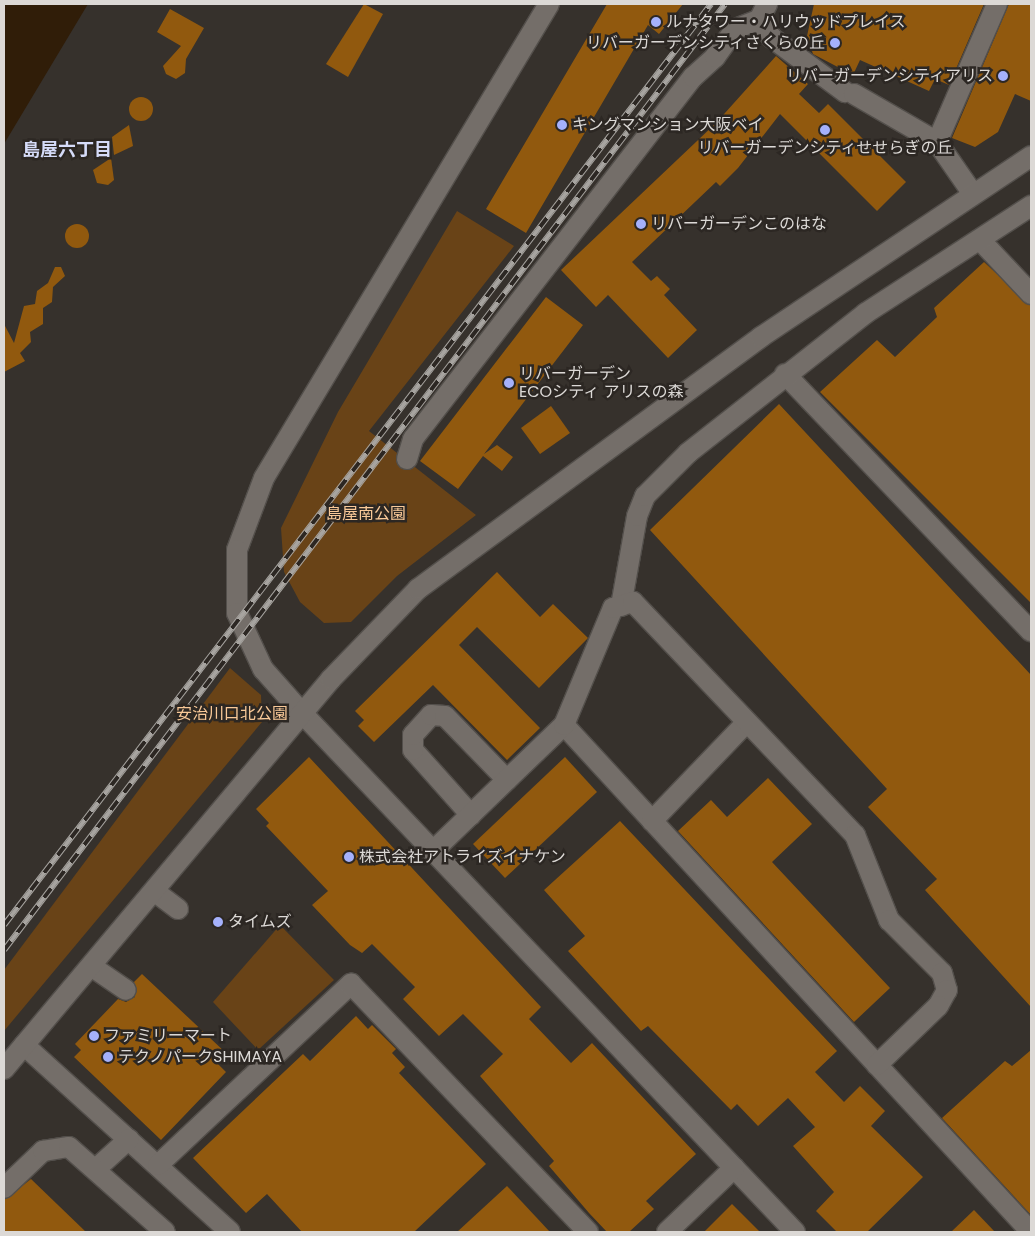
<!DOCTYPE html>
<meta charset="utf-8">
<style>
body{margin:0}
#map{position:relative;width:1035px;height:1236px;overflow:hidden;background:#36312c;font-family:Poppins,"Noto Sans JP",sans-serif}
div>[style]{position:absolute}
.green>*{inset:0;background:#694317}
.water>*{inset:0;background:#301d08}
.building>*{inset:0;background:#91590e}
.round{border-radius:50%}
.roads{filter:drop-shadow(1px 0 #534f4b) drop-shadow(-1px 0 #534f4b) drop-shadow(0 1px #534f4b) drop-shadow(0 -1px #534f4b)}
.minor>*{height:20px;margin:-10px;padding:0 10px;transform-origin:10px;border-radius:10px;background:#746e69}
.rail>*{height:5.5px;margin-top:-2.75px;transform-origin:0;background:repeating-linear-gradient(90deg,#2c2723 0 11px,#a7a4a0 0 22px);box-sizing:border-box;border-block:1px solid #a7a4a0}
.dots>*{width:14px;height:14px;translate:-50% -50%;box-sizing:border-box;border:2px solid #2c2723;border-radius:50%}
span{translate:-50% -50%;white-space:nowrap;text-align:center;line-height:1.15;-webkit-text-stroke:5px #2c2723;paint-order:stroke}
.poi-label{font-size:16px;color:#dcd9d6}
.left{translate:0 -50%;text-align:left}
.right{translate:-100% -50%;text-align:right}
.park-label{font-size:16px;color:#f9c998}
.neighbourhood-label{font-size:18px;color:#d5dbf8;font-weight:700}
.frame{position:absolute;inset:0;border:5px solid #dcd9d6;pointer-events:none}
</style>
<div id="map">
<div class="green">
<div style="clip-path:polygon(457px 211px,514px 246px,369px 431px,476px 515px,397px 576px,351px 622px,324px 623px,300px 602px,284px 572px,281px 528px,338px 412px)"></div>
<div style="clip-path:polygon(230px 668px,261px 695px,262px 722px,4px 1031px,4px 970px)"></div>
<div style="clip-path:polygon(280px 925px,334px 980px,258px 1050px,213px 1002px)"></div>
</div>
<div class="water">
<div style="clip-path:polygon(4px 4px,88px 4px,4px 144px)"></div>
</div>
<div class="building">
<div style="clip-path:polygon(364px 4px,383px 14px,348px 77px,326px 64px)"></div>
<div style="clip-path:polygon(607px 4px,683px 4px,659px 34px,648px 25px,526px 233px,486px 209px)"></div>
<div style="clip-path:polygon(814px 4px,984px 4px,949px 85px,935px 79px,929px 91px,860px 60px,853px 75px,813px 54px,807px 36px)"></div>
<div style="clip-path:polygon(1009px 4px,1031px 4px,1031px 101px,1015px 94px,998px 132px,975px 147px,952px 138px)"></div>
<div style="clip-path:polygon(170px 9px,204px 28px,186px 59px,185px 73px,176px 79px,166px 74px,163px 66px,181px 46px,157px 32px)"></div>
<div style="clip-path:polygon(776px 56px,808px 84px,799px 94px,819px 113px,828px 104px,906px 182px,877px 211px,780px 114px,738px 168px,720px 186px,716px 182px,632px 262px,651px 281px,657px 276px,670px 289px,664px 295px,697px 330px,668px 358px,608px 295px,596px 307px,561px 270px,716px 123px)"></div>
<div class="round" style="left:129px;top:97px;width:24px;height:24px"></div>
<div style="clip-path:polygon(129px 125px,133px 146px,114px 155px,112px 137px)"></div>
<div style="clip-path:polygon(111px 158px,114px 180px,108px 185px,97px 183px,93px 170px)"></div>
<div class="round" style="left:65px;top:224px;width:24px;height:24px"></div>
<div style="clip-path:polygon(984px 262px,1031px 306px,1031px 603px,820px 392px,877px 340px,895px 357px,937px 317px,934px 308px)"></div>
<div style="clip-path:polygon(55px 267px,61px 267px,65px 276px,53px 287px,52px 302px,43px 308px,43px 324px,30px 332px,31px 342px,20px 353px,25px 361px,4px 372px,4px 324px,14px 343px,24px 306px,35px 304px,37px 291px,48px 283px)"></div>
<div style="clip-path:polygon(546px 297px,583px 325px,484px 454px,497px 445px,513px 457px,502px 471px,483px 456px,458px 489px,420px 461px)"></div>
<div style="clip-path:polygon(779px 404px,1031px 675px,1031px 1007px,925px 890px,937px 879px,868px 807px,887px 789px,650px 530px)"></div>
<div style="clip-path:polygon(551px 406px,570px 433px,540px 454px,521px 428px)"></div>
<div style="clip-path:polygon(497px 572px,540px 617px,553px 604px,588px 638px,539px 688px,477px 627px,459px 645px,540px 728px,507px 760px,433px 685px,374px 742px,358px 726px,364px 720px,355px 711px)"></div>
<div style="clip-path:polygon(309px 757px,541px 1007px,529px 1019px,571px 1063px,592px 1043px,696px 1154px,646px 1201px,654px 1209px,629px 1232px,607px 1232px,589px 1213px,549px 1166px,554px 1161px,480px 1076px,503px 1054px,463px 1014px,439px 1036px,403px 999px,415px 987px,372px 944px,362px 953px,350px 945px,312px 905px,328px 891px,266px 826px,269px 823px,256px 809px)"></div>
<div style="clip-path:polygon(565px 757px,597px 792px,505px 878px,473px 844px)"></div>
<div style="clip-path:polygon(768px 778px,812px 824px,772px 862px,890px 988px,854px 1022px,678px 831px,711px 800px,727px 817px)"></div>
<div style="clip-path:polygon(620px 821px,837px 1051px,815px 1072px,844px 1102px,860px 1086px,885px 1111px,871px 1126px,923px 1177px,867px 1232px,837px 1232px,816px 1211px,834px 1192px,793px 1146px,815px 1127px,788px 1098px,758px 1126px,737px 1104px,731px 1110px,648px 1026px,641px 1031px,568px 951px,585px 936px,544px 890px)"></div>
<div style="clip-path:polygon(142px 974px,226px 1053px,216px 1062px,226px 1072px,161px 1140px,74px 1057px,81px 1050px,75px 1044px,118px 999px,126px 1002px,135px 997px,134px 982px)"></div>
<div style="clip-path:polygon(356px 1016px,368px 1029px,372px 1025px,396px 1049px,392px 1053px,405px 1067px,399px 1073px,486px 1164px,414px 1232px,302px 1232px,267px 1194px,246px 1213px,193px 1158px,303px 1054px,310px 1061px)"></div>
<div style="clip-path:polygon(1031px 1050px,1031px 1215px,942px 1118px,1005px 1061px,1012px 1066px)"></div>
<div style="clip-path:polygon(31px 1179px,86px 1232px,4px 1232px,4px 1200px)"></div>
<div style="clip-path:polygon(507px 1186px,550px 1232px,457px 1232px)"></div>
<div style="clip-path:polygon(732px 1204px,760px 1232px,704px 1232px)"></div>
<div style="clip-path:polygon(974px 1210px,995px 1232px,951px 1232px)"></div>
</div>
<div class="roads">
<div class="minor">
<div style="left:549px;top:4px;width:553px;rotate:121.02deg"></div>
<div style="left:264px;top:478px;width:77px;rotate:110.6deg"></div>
<div style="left:237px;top:550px;width:63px;rotate:90deg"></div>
<div style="left:237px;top:613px;width:62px;rotate:65.1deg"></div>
<div style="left:263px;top:669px;width:59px;rotate:48.4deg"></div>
<div style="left:302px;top:713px;width:716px;rotate:46.47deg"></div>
<div style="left:759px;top:20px;width:22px;rotate:54deg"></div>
<div style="left:772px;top:38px;width:91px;rotate:36.5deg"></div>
<div style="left:854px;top:94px;width:96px;rotate:30deg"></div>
<div style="left:937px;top:142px;width:63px;rotate:55.3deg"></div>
<div style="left:937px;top:142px;width:150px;rotate:-66.5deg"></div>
<div style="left:981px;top:241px;width:73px;rotate:46.7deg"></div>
<div style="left:785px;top:374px;width:356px;rotate:46.3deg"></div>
<div style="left:407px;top:459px;width:21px;rotate:-73deg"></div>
<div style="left:413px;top:439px;width:458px;rotate:-52.3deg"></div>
<div style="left:693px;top:77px;width:30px;rotate:-42deg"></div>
<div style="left:715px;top:57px;width:34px;rotate:-54deg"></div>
<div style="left:735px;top:29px;width:26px;rotate:-21deg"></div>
<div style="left:759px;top:20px;width:18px;rotate:-63deg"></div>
<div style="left:621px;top:606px;width:91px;rotate:-79.9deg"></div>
<div style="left:637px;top:516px;width:22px;rotate:-68deg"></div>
<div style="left:645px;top:496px;width:61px;rotate:-45deg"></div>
<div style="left:688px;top:453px;width:226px;rotate:-38.2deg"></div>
<div style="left:866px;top:313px;width:197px;rotate:-33deg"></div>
<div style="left:564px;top:725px;width:689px;rotate:47.35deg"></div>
<div style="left:471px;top:815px;width:87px;rotate:-131.7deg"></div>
<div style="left:413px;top:750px;width:15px;rotate:-90deg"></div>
<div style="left:413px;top:735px;width:27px;rotate:-48deg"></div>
<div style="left:431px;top:715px;width:14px;rotate:4deg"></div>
<div style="left:445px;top:716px;width:89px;rotate:45.9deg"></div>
<div style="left:652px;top:821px;width:137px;rotate:-46.2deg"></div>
<div style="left:433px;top:851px;width:182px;rotate:-43.9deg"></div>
<div style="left:564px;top:725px;width:127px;rotate:-67.3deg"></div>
<div style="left:613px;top:608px;width:21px;rotate:-17deg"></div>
<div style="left:633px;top:602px;width:322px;rotate:46.4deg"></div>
<div style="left:855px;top:835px;width:92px;rotate:68.2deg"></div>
<div style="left:889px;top:920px;width:75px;rotate:45deg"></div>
<div style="left:942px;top:973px;width:18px;rotate:74deg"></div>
<div style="left:947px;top:990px;width:18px;rotate:119deg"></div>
<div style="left:938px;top:1006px;width:85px;rotate:136deg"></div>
<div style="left:154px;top:891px;width:30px;rotate:37deg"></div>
<div style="left:91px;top:966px;width:42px;rotate:34.4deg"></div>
<div style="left:24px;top:1045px;width:278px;rotate:42.2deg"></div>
<div style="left:4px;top:1069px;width:509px;rotate:-50.02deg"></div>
<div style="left:331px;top:679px;width:125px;rotate:-46deg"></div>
<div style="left:418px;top:589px;width:426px;rotate:-36.3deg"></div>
<div style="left:761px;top:337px;width:325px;rotate:-33.8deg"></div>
<div style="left:158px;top:1165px;width:265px;rotate:-43.2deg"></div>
<div style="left:351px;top:984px;width:343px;rotate:46.3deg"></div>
<div style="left:97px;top:1168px;width:43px;rotate:-42.2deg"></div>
<div style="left:4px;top:1188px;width:54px;rotate:-43.5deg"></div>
<div style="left:43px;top:1151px;width:26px;rotate:-9deg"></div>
<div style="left:69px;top:1147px;width:128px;rotate:41.5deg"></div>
<div style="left:667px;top:1232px;width:93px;rotate:-43.7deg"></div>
</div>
</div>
<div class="rail">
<div style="left:4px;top:925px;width:1161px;rotate:-52.49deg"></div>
<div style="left:4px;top:950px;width:1189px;rotate:-52.69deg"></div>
</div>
<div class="dots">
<div style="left:656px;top:22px;background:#a5b1fc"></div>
<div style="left:835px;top:43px;background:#a5b1fc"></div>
<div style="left:1003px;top:76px;background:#a5b1fc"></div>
<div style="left:562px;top:125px;background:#a5b1fc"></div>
<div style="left:825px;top:130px;background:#a5b1fc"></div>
<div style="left:641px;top:224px;background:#a5b1fc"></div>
<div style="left:509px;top:383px;background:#a5b1fc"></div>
<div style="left:349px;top:857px;background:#a5b1fc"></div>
<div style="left:218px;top:922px;background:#a5b1fc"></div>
<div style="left:94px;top:1036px;background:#a5b1fc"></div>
<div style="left:108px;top:1057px;background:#a5b1fc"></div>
</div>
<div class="poi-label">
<span class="left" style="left:666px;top:22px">ルナタワー・ハリウッドプレイス</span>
<span class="right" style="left:825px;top:43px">リバーガーデンシティさくらの丘</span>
<span class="right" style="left:993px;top:76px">リバーガーデンシティアリス</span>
<span class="left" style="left:572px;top:125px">キングマンション大阪ベイ</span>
<span style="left:825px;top:148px">リバーガーデンシティせせらぎの丘</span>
<span class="left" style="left:651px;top:224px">リバーガーデンこのはな</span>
<span class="left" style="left:519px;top:383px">リバーガーデン<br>ECOシティ アリスの森</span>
<span class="left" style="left:359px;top:857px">株式会社アトライズイナケン</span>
<span class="left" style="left:228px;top:922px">タイムズ</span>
<span class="left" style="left:104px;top:1036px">ファミリーマート</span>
<span class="left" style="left:118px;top:1057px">テクノパークSHIMAYA</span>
</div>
<div class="park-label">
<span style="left:366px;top:514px">島屋南公園</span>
<span style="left:232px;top:714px">安治川口北公園</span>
</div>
<div class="neighbourhood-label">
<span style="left:67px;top:150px">島屋六丁目</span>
</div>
<div class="frame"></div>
</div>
